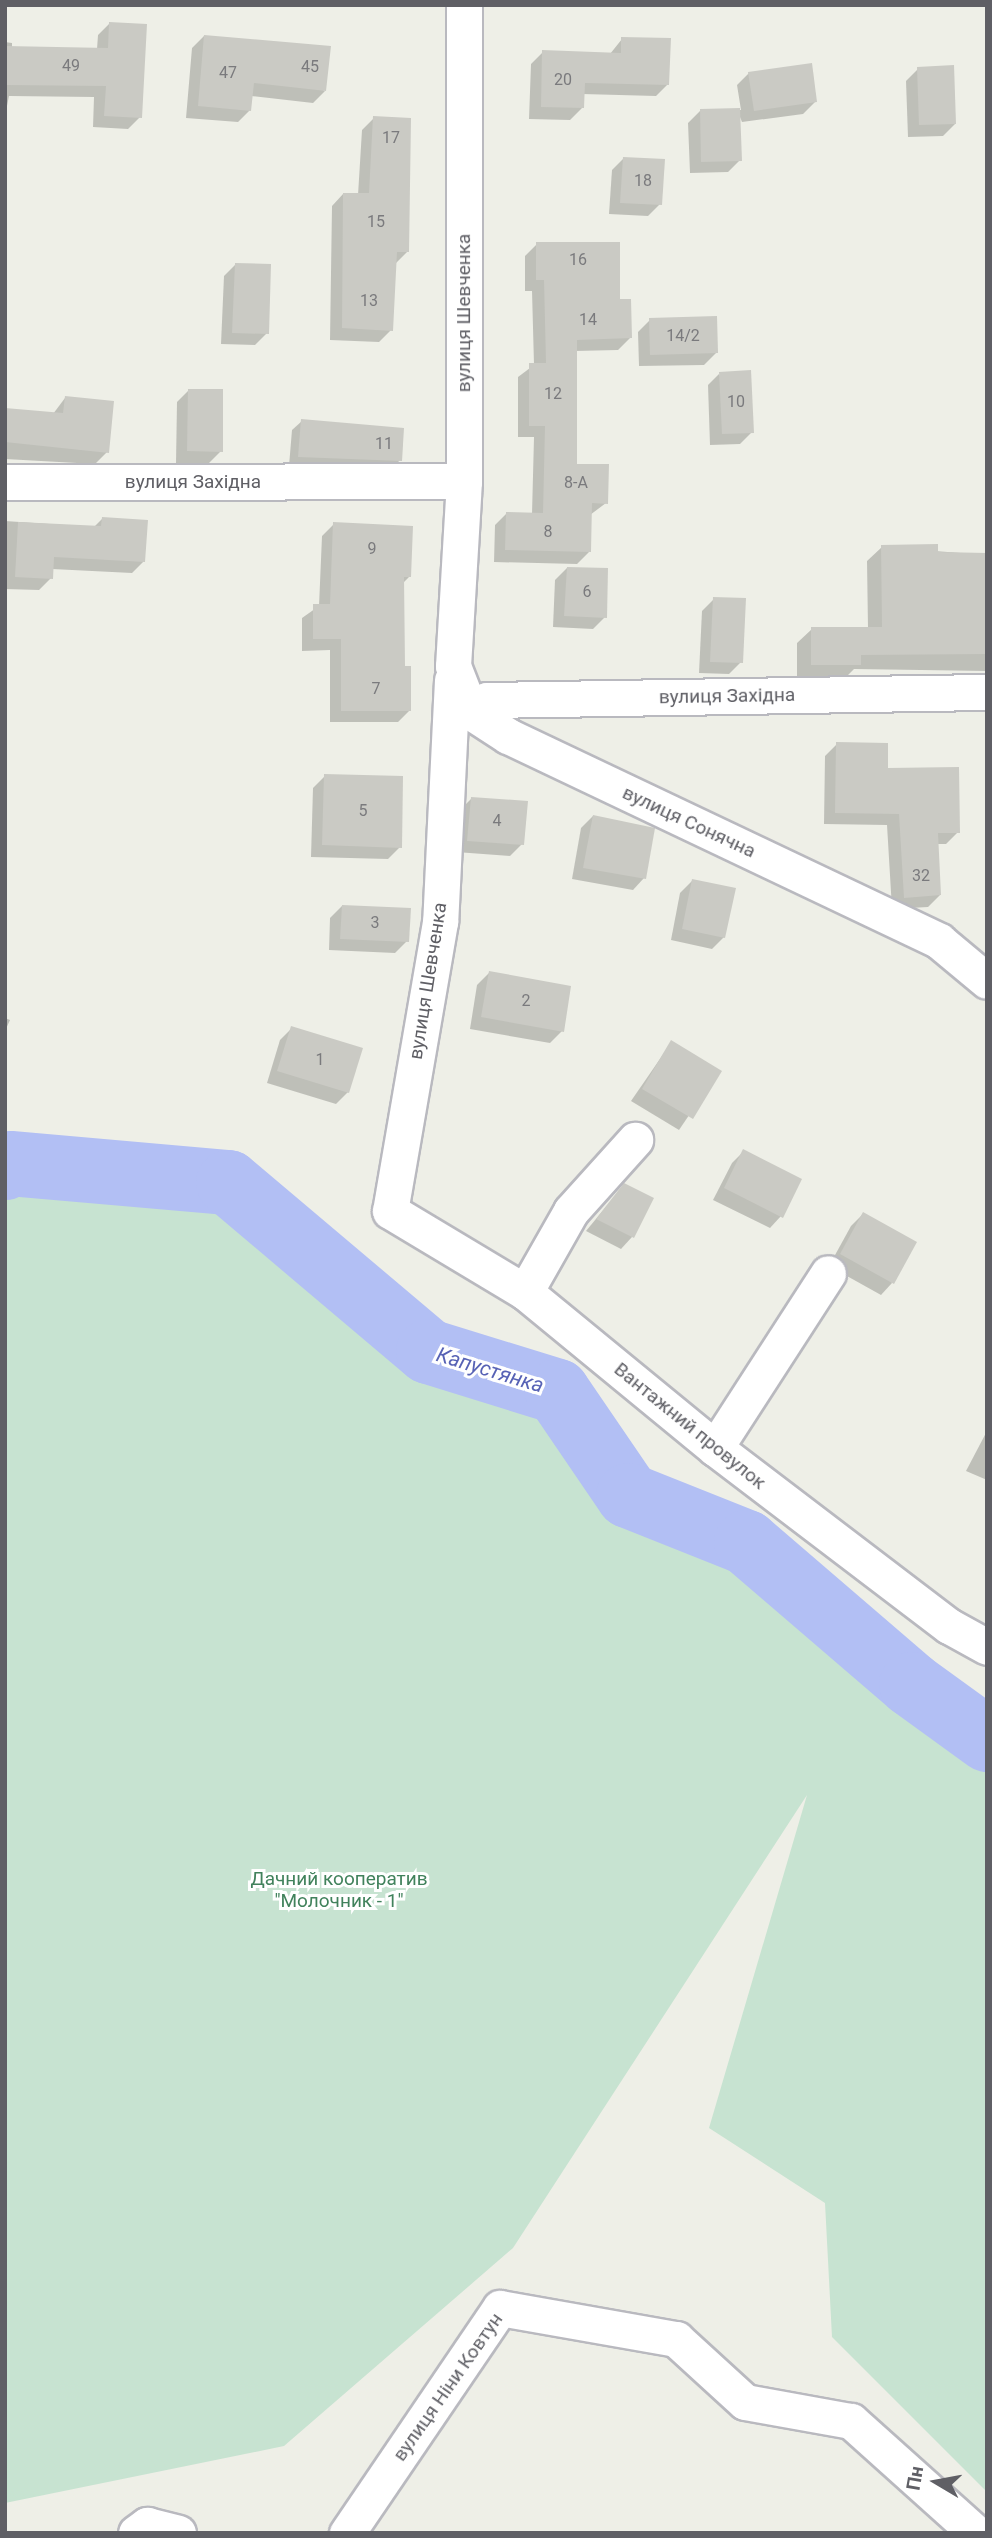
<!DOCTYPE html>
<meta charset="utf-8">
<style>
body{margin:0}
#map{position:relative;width:992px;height:2538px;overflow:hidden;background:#eeefe7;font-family:Roboto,sans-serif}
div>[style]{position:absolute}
.green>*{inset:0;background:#c7e3d1}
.shadow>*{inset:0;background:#0003}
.river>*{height:65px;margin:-32.5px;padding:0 32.5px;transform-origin:32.5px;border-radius:32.5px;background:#b2bff4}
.building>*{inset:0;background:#cacac4}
.roads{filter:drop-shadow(2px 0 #b9b9bf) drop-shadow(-2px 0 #b9b9bf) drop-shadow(0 2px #b9b9bf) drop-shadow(0 -2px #b9b9bf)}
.minor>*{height:35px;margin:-17.5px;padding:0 17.5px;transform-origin:17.5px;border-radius:17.5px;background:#fff}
span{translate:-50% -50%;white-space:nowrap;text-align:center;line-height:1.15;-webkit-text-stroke:6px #fff;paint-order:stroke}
.number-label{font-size:16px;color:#7a7a7d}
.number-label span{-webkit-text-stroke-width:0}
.street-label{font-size:19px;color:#5f5f65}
.park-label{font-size:19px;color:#41825c}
.water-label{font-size:21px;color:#5762b5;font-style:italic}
.frame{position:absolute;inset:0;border:7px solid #5f5f65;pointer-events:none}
.north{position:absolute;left:901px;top:2447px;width:70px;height:70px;-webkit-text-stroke:5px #fff;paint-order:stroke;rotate:280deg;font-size:19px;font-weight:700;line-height:28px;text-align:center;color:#5f5f65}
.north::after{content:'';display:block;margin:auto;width:24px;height:32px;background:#5f5f65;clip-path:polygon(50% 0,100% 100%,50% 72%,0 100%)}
</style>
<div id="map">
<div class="green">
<div style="clip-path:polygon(10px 1195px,216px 1205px,408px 1369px,547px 1414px,610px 1516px,740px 1565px,836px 1661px,987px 1761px,987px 2492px,832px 2337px,825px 2203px,709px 2128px,807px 1795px,513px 2248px,284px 2446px,5px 2503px,5px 1199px)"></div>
</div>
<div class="shadow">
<div style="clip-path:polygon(110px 23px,140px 117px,128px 129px,93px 127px,94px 97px,9px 96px,5px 116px,5px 42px,12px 43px,12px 48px,97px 49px,98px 35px)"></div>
<div style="clip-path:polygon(204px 36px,325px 91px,313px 103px,251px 96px,250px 110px,238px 122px,186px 118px,192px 48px)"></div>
<div style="clip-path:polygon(622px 39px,668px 84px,656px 96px,582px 94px,582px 108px,570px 120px,529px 119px,531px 64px,543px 52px,610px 54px)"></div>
<div style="clip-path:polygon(918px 69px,955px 124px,943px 136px,908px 137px,906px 81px)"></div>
<div style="clip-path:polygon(749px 73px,815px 102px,803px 114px,742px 122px,738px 112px,740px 160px,728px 172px,690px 173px,688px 123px,700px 111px,741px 110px,737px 85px)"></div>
<div style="clip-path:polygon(374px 118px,408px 251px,395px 264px,391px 330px,379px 342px,330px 340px,332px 206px,343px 194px,358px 195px,362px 130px)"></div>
<div style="clip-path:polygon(624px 158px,660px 204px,648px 216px,609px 214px,612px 170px)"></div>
<div style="clip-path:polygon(537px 244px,619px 301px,630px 338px,618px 350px,575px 351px,575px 465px,606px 503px,590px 515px,589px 552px,577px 564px,494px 562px,495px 525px,507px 513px,532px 514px,534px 437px,518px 437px,518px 377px,534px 365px,532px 291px,525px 291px,525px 256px)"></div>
<div style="clip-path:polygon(236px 264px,267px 333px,255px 345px,221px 344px,224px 276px)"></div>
<div style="clip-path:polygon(650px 320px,716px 353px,704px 365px,639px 366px,638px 332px)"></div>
<div style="clip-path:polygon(719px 374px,752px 432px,740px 444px,710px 445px,708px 385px)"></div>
<div style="clip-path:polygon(189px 390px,221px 451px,209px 463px,176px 463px,177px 402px)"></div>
<div style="clip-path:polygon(65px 398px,107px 452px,95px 464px,5px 459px,5px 410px,53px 414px)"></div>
<div style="clip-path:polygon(302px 421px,400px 460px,391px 470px,289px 466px,292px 430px)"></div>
<div style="clip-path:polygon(102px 519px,144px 561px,132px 573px,52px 569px,51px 578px,39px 590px,5px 589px,5px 521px,94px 527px)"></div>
<div style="clip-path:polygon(334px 524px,409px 577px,402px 584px,403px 668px,410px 710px,398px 722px,330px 722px,330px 650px,302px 651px,302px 618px,319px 606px,322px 536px)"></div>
<div style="clip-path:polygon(882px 547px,987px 555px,987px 671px,854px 669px,844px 679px,797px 679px,797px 643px,812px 629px,868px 629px,867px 561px)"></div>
<div style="clip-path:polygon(567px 568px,605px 617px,593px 629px,553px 627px,555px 580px)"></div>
<div style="clip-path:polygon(714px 599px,741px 662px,729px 674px,699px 673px,702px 611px)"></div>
<div style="clip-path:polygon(837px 744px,886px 770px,958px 832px,946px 844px,937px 844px,940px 895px,928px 907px,892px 909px,887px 825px,824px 824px,825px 756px)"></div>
<div style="clip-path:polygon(325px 776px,400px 847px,388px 859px,311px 857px,313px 788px)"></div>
<div style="clip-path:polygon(471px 799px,522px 844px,510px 856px,456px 852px,459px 811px)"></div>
<div style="clip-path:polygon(593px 816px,644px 878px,633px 890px,572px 879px,581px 828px)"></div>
<div style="clip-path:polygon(692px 881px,724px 937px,712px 949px,671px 940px,680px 893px)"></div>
<div style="clip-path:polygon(342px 906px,407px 941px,395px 953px,329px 950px,330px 918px)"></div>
<div style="clip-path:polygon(489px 973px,562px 1031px,550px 1043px,470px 1029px,477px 985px)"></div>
<div style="clip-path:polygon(5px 1018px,10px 1020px,5px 1031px)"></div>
<div style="clip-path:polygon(292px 1028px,348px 1092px,336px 1104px,267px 1083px,280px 1040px)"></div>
<div style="clip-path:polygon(671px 1043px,719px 1071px,679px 1130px,631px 1101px)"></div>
<div style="clip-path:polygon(744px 1151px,781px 1216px,770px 1228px,713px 1200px,732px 1163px)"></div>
<div style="clip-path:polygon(624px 1185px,632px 1237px,621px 1249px,586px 1231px)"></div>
<div style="clip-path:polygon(863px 1214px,892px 1283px,881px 1295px,829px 1266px,851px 1226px)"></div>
<div style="clip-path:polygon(987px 1431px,987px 1480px,966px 1471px)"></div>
</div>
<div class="river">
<div style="left:5px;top:1167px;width:6px;rotate:-39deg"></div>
<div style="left:10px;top:1163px;width:219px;rotate:5deg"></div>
<div style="left:228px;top:1182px;width:262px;rotate:40.2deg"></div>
<div style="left:428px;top:1351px;width:135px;rotate:17.2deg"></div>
<div style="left:557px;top:1391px;width:126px;rotate:55.7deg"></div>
<div style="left:628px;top:1495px;width:127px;rotate:21.7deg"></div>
<div style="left:746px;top:1542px;width:218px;rotate:40.7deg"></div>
<div style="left:911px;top:1684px;width:94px;rotate:35.9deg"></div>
</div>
<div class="building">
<div style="clip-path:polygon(109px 22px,147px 24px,142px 118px,104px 116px,106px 86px,5px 85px,5px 46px,108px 48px)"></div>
<div style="clip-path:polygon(204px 35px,331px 46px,326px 91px,254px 83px,251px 111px,198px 106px)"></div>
<div style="clip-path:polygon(621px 37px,671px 38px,669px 85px,585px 83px,584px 108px,541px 107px,542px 50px,621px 53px)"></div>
<div style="clip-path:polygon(812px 63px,817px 102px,754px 111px,748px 72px)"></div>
<div style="clip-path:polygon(954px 65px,956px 124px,919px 125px,917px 67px)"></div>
<div style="clip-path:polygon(740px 108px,742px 161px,701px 162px,700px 109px)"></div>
<div style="clip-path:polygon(373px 116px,411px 118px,409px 252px,397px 252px,393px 331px,342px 328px,343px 193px,369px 193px)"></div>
<div style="clip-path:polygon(623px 157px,665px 159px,662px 205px,620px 203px)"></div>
<div style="clip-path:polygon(536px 242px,620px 242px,620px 299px,631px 299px,632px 338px,577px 340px,577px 464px,609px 464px,608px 504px,592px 503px,591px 552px,505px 550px,506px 512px,543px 513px,545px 426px,529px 426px,529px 363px,546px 363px,544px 280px,536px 280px)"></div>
<div style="clip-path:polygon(235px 263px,271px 264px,269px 334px,232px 333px)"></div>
<div style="clip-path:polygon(717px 316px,718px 353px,650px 355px,649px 318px)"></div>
<div style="clip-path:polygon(751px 370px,754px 433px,722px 434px,719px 372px)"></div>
<div style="clip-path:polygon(188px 389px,223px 389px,223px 452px,187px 451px)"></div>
<div style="clip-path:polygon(65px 396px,114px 401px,109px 453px,5px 442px,5px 408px,63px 413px)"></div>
<div style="clip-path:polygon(301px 419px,404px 428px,402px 461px,298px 457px)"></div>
<div style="clip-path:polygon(102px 517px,148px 520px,145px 562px,54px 557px,53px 579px,15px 577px,18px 522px,101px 526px)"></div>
<div style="clip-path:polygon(333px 522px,413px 526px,411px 577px,404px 577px,405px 666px,411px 666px,411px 711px,341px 711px,341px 639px,313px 639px,313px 604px,330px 604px)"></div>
<div style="clip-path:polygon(938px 544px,938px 552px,987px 553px,987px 654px,861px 655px,861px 665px,811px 665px,811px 627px,882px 627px,881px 545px)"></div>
<div style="clip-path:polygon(567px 567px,608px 568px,607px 618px,564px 616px)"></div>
<div style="clip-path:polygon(713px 597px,746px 598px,743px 663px,710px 662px)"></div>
<div style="clip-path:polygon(836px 742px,888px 743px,888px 768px,959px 767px,960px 833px,938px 833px,941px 895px,904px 898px,899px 814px,835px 813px)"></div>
<div style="clip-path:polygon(324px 774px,403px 776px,402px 848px,322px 845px)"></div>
<div style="clip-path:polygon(471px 797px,528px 801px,524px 845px,467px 841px)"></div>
<div style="clip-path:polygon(593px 815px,655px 828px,646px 879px,583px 868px)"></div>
<div style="clip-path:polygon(692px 879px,736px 888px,725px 938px,682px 929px)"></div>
<div style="clip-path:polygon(342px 905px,411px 908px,409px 942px,340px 939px)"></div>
<div style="clip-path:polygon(489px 971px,571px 986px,564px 1032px,481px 1017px)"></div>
<div style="clip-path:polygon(291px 1026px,363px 1048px,349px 1093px,277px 1071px)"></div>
<div style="clip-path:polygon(671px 1040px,722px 1071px,693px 1119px,642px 1089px)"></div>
<div style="clip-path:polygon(743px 1149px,802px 1179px,783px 1218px,724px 1188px)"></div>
<div style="clip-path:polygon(624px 1183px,654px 1198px,634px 1238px,596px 1219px)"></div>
<div style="clip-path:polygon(863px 1212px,917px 1242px,894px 1284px,840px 1254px)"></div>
</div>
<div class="roads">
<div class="minor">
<div style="left:464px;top:5px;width:476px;rotate:90deg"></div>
<div style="left:464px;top:481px;width:185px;rotate:93.4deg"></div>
<div style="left:453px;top:666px;width:49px;rotate:68.6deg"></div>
<div style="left:471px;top:712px;width:44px;rotate:33deg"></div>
<div style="left:508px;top:736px;width:477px;rotate:25.4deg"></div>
<div style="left:939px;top:941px;width:62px;rotate:39.8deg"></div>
<div style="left:5px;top:482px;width:459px;rotate:-0.1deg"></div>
<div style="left:452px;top:680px;width:242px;rotate:92.8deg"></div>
<div style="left:440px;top:922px;width:293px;rotate:99.8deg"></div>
<div style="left:390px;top:1211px;width:157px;rotate:31deg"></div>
<div style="left:525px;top:1292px;width:246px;rotate:39.4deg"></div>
<div style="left:715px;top:1448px;width:294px;rotate:37.3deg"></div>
<div style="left:949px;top:1626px;width:43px;rotate:28.9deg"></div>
<div style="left:471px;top:712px;width:20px;rotate:-37deg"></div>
<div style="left:487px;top:700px;width:500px;rotate:-0.92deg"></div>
<div style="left:525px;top:1292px;width:93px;rotate:-60.4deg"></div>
<div style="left:571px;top:1211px;width:96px;rotate:-48deg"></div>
<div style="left:715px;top:1448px;width:208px;rotate:-57.1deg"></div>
<div style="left:136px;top:2533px;width:14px;rotate:-36deg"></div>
<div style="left:147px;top:2525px;width:32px;rotate:14deg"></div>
<div style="left:347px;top:2533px;width:272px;rotate:-55.8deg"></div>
<div style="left:500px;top:2308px;width:179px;rotate:10deg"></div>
<div style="left:676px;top:2339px;width:93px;rotate:42.4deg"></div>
<div style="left:745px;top:2402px;width:108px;rotate:10.2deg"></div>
<div style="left:851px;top:2421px;width:168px;rotate:41.9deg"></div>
</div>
</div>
<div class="number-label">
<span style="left:71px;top:66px">49</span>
<span style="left:310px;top:67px">45</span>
<span style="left:228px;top:73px">47</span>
<span style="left:563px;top:80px">20</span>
<span style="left:391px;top:138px">17</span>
<span style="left:643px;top:181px">18</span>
<span style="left:376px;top:222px">15</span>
<span style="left:578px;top:260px">16</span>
<span style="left:369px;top:301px">13</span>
<span style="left:588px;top:320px">14</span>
<span style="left:683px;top:336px">14/2</span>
<span style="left:553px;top:394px">12</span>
<span style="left:736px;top:402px">10</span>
<span style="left:384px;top:444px">11</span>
<span style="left:576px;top:483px">8-А</span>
<span style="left:548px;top:532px">8</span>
<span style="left:372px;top:549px">9</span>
<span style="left:587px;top:592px">6</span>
<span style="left:376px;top:689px">7</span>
<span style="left:363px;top:811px">5</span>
<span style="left:497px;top:821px">4</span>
<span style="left:921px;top:876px">32</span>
<span style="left:375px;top:923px">3</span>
<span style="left:526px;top:1001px">2</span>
<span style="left:320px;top:1060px">1</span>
</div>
<div class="street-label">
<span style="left:464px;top:313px;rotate:-90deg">вулиця Шевченка</span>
<span style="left:193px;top:482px">вулиця Західна</span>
<span style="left:727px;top:696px;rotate:-1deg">вулиця Західна</span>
<span style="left:689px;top:822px;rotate:25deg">вулиця Сонячна</span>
<span style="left:428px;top:981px;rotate:-81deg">вулиця Шевченка</span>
<span style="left:690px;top:1426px;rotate:39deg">Вантажний провулок</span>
<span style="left:448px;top:2387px;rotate:-55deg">вулиця Ніни Ковтун</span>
</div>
<div class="park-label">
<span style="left:339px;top:1890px">Дачний кооператив<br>"Молочник - 1"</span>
</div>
<div class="water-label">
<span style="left:490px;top:1370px;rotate:17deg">Капустянка</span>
</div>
<div class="frame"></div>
<div class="north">Пн</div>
</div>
